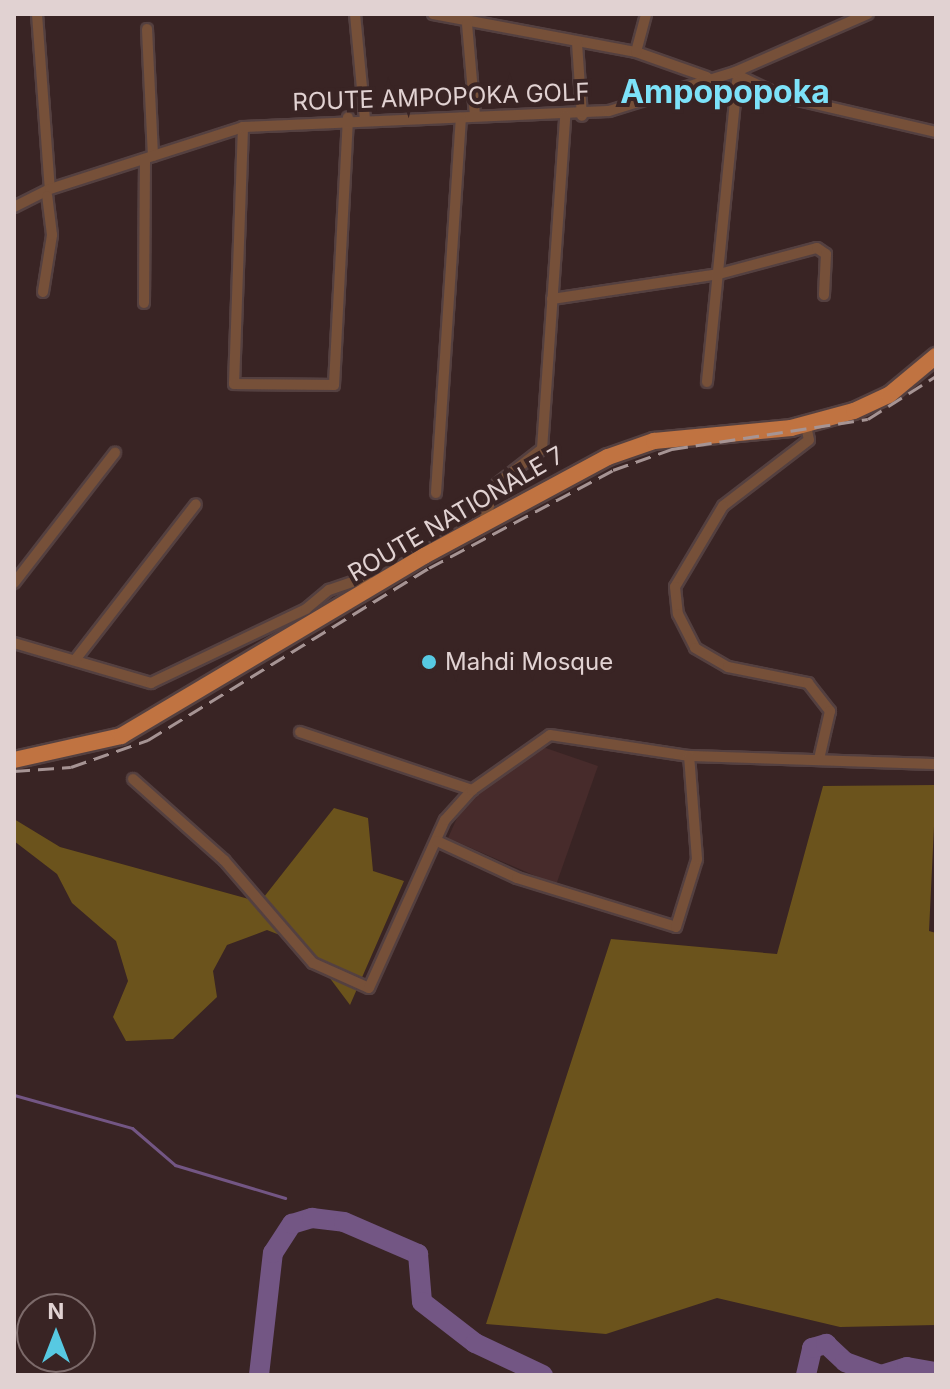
<!DOCTYPE html>
<style>
body{margin:0}
#map{position:relative;width:950px;height:1389px;overflow:hidden;background:#392424;font-family:Inter,sans-serif}
div>[style]{position:absolute}
.built>*{inset:0;background:#472b2b}
.forest>*{inset:0;background:#6b531c}
.stream>*{height:3px;margin:-1.5px;padding:0 1.5px;transform-origin:1.5px;border-radius:1.5px;background:#735684}
.river>*{height:20px;margin:-10px;padding:0 10px;transform-origin:10px;border-radius:10px;background:#735684}
.roads{filter:drop-shadow(2px 0 #544040) drop-shadow(-2px 0 #544040) drop-shadow(0 2px #544040) drop-shadow(0 -2px #544040)}
.street>*{height:10px;margin:-5px;padding:0 5px;transform-origin:5px;border-radius:5px;background:#765039}
.primary>*{height:16px;margin:-8px;padding:0 8px;transform-origin:8px;border-radius:8px;background:#c07341}
.rail>*{height:3px;margin-top:-1.5px;transform-origin:0;background:repeating-linear-gradient(90deg,#a69494 0 16px,transparent 0 24px)}
.dots>*{width:22px;height:22px;translate:-50% -50%;box-sizing:border-box;border:4px solid #392424;border-radius:50%}
span{translate:-50% -50%;white-space:nowrap;text-align:center;line-height:1.15;-webkit-text-stroke:8px #392424;paint-order:stroke}
.street-label{font-size:24px;color:#e1d2d2}
.poi-label{font-size:24px;color:#e1d2d2}
.left{translate:0 -50%;text-align:left}
.district-label{font-size:32px;color:#7de2f9;font-weight:700}
.frame{position:absolute;inset:0;border:16px solid #e1d2d2;pointer-events:none}
.north{position:absolute;left:16px;top:1293px;width:80px;height:80px;box-sizing:border-box;background:#392424;border:2px solid #7c6a6a;border-radius:50%;rotate:0deg;font-size:22px;font-weight:700;line-height:32px;text-align:center;color:#e1d2d2}
.north::after{content:'';display:block;margin:auto;width:28px;height:36px;background:#57c9e2;clip-path:polygon(50% 0,100% 100%,50% 72%,0 100%)}
</style>
<div id="map">
<div class="built">
<div style="clip-path:polygon(537px 745px,598px 766px,556px 885px,448px 838px,462px 807px)"></div>
</div>
<div class="forest">
<div style="clip-path:polygon(936px 785px,929px 931px,936px 933px,936px 1325px,840px 1327px,717px 1298px,606px 1334px,486px 1324px,611px 939px,777px 954px,823px 786px)"></div>
<div style="clip-path:polygon(334px 808px,368px 818px,373px 871px,404px 881px,350px 1005px,305px 945px,267px 930px,227px 945px,213px 971px,217px 997px,173px 1039px,126px 1041px,113px 1017px,128px 981px,116px 941px,72px 903px,57px 874px,14px 841px,14px 819px,60px 847px,260px 902px)"></div>
</div>
<div class="stream">
<div style="left:14px;top:1095px;width:123px;rotate:15.6deg"></div>
<div style="left:132px;top:1128px;width:57px;rotate:40.7deg"></div>
<div style="left:175px;top:1165px;width:115px;rotate:16.7deg"></div>
</div>
<div class="river">
<div style="left:259px;top:1375px;width:123px;rotate:-83.5deg"></div>
<div style="left:273px;top:1253px;width:35px;rotate:-57deg"></div>
<div style="left:292px;top:1224px;width:21px;rotate:-17deg"></div>
<div style="left:312px;top:1218px;width:32px;rotate:7deg"></div>
<div style="left:344px;top:1222px;width:81px;rotate:23.4deg"></div>
<div style="left:418px;top:1254px;width:48px;rotate:85.2deg"></div>
<div style="left:422px;top:1302px;width:67px;rotate:37.7deg"></div>
<div style="left:475px;top:1343px;width:75px;rotate:25.2deg"></div>
<div style="left:806px;top:1375px;width:28px;rotate:-77deg"></div>
<div style="left:812px;top:1348px;width:15px;rotate:-16deg"></div>
<div style="left:826px;top:1344px;width:26px;rotate:43deg"></div>
<div style="left:845px;top:1362px;width:38px;rotate:20deg"></div>
<div style="left:881px;top:1375px;width:27px;rotate:-17deg"></div>
<div style="left:907px;top:1367px;width:29px;rotate:10deg"></div>
</div>
<div class="roads">
<div class="street">
<div style="left:37px;top:14px;width:175px;rotate:85.8deg"></div>
<div style="left:355px;top:14px;width:105px;rotate:84.6deg"></div>
<div style="left:433px;top:14px;width:207px;rotate:10.6deg"></div>
<div style="left:636px;top:52px;width:75px;rotate:19.4deg"></div>
<div style="left:467px;top:24px;width:92px;rotate:85deg"></div>
<div style="left:147px;top:29px;width:127px;rotate:87.3deg"></div>
<div style="left:577px;top:43px;width:73px;rotate:86.1deg"></div>
<div style="left:636px;top:52px;width:39px;rotate:-75deg"></div>
<div style="left:735px;top:74px;width:51px;rotate:25.6deg"></div>
<div style="left:781px;top:96px;width:159px;rotate:13.1deg"></div>
<div style="left:243px;top:127px;width:257px;rotate:92deg"></div>
<div style="left:234px;top:384px;width:100px;rotate:0.6deg"></div>
<div style="left:334px;top:385px;width:268px;rotate:-87deg"></div>
<div style="left:14px;top:207px;width:40px;rotate:-26.6deg"></div>
<div style="left:50px;top:189px;width:203px;rotate:-17.8deg"></div>
<div style="left:243px;top:127px;width:366px;rotate:-2.5deg"></div>
<div style="left:609px;top:111px;width:132px;rotate:-17.2deg"></div>
<div style="left:735px;top:72px;width:145px;rotate:-23.6deg"></div>
<div style="left:43px;top:292px;width:58px;rotate:-81deg"></div>
<div style="left:52px;top:235px;width:39px;rotate:-97deg"></div>
<div style="left:552px;top:299px;width:169px;rotate:-8.5deg"></div>
<div style="left:719px;top:274px;width:101px;rotate:-14.9deg"></div>
<div style="left:817px;top:248px;width:11px;rotate:34deg"></div>
<div style="left:826px;top:254px;width:41px;rotate:92.8deg"></div>
<div style="left:144px;top:303px;width:144px;rotate:-89.6deg"></div>
<div style="left:707px;top:382px;width:302px;rotate:-84.3deg"></div>
<div style="left:806px;top:425px;width:15px;rotate:79deg"></div>
<div style="left:809px;top:440px;width:108px;rotate:142.5deg"></div>
<div style="left:723px;top:506px;width:94px;rotate:120.7deg"></div>
<div style="left:675px;top:587px;width:27px;rotate:84deg"></div>
<div style="left:678px;top:614px;width:38px;rotate:63deg"></div>
<div style="left:695px;top:648px;width:38px;rotate:30deg"></div>
<div style="left:728px;top:667px;width:82px;rotate:11.3deg"></div>
<div style="left:808px;top:683px;width:36px;rotate:52deg"></div>
<div style="left:830px;top:711px;width:49px;rotate:102.9deg"></div>
<div style="left:436px;top:493px;width:376px;rotate:-86.2deg"></div>
<div style="left:483px;top:523px;width:41px;rotate:-70.3deg"></div>
<div style="left:497px;top:484px;width:57px;rotate:-37.9deg"></div>
<div style="left:542px;top:449px;width:334px;rotate:-86deg"></div>
<div style="left:14px;top:583px;width:165px;rotate:-52.2deg"></div>
<div style="left:14px;top:643px;width:143px;rotate:16.3deg"></div>
<div style="left:151px;top:683px;width:172px;rotate:-25.5deg"></div>
<div style="left:306px;top:609px;width:30px;rotate:-40deg"></div>
<div style="left:329px;top:590px;width:37px;rotate:-19deg"></div>
<div style="left:364px;top:578px;width:14px;rotate:39deg"></div>
<div style="left:75px;top:660px;width:197px;rotate:-52.2deg"></div>
<div style="left:300px;top:732px;width:182px;rotate:18.6deg"></div>
<div style="left:133px;top:779px;width:122px;rotate:41.7deg"></div>
<div style="left:224px;top:860px;width:136px;rotate:49.2deg"></div>
<div style="left:313px;top:963px;width:61px;rotate:24.1deg"></div>
<div style="left:369px;top:988px;width:184px;rotate:-65.7deg"></div>
<div style="left:445px;top:820px;width:40px;rotate:-48deg"></div>
<div style="left:472px;top:790px;width:95px;rotate:-35.2deg"></div>
<div style="left:550px;top:735px;width:141px;rotate:8.6deg"></div>
<div style="left:689px;top:756px;width:247px;rotate:1.9deg"></div>
<div style="left:437px;top:841px;width:88px;rotate:24.8deg"></div>
<div style="left:517px;top:878px;width:166px;rotate:17.1deg"></div>
<div style="left:676px;top:927px;width:71px;rotate:-72.8deg"></div>
<div style="left:697px;top:859px;width:103px;rotate:-94.4deg"></div>
</div>
<div class="primary">
<div style="left:14px;top:760px;width:110px;rotate:-12.6deg"></div>
<div style="left:121px;top:736px;width:352px;rotate:-30.7deg"></div>
<div style="left:424px;top:556px;width:209px;rotate:-28.3deg"></div>
<div style="left:608px;top:457px;width:49px;rotate:-19.2deg"></div>
<div style="left:654px;top:441px;width:138px;rotate:-5.4deg"></div>
<div style="left:791px;top:428px;width:65px;rotate:-15.1deg"></div>
<div style="left:854px;top:411px;width:38px;rotate:-25deg"></div>
<div style="left:889px;top:395px;width:61px;rotate:-39.7deg"></div>
</div>
</div>
<div class="rail">
<div style="left:14px;top:771px;width:57px;rotate:-4deg"></div>
<div style="left:71px;top:767px;width:82px;rotate:-19.3deg"></div>
<div style="left:148px;top:740px;width:329px;rotate:-31.5deg"></div>
<div style="left:429px;top:568px;width:208px;rotate:-28deg"></div>
<div style="left:613px;top:470px;width:63px;rotate:-19.6deg"></div>
<div style="left:672px;top:449px;width:198px;rotate:-8.7deg"></div>
<div style="left:868px;top:419px;width:80px;rotate:-32.3deg"></div>
</div>
<div class="dots">
<div style="left:429px;top:662px;background:#57c9e2"></div>
</div>
<div class="street-label">
<span style="left:441px;top:97px;rotate:-2deg">ROUTE AMPOPOKA GOLF</span>
<span style="left:456px;top:514px;rotate:-30deg">ROUTE NATIONALE 7</span>
</div>
<div class="poi-label">
<span class="left" style="left:445px;top:662px">Mahdi Mosque</span>
</div>
<div class="district-label">
<span style="left:725px;top:92px">Ampopopoka</span>
</div>
<div class="frame"></div>
<div class="north">N</div>
</div>
